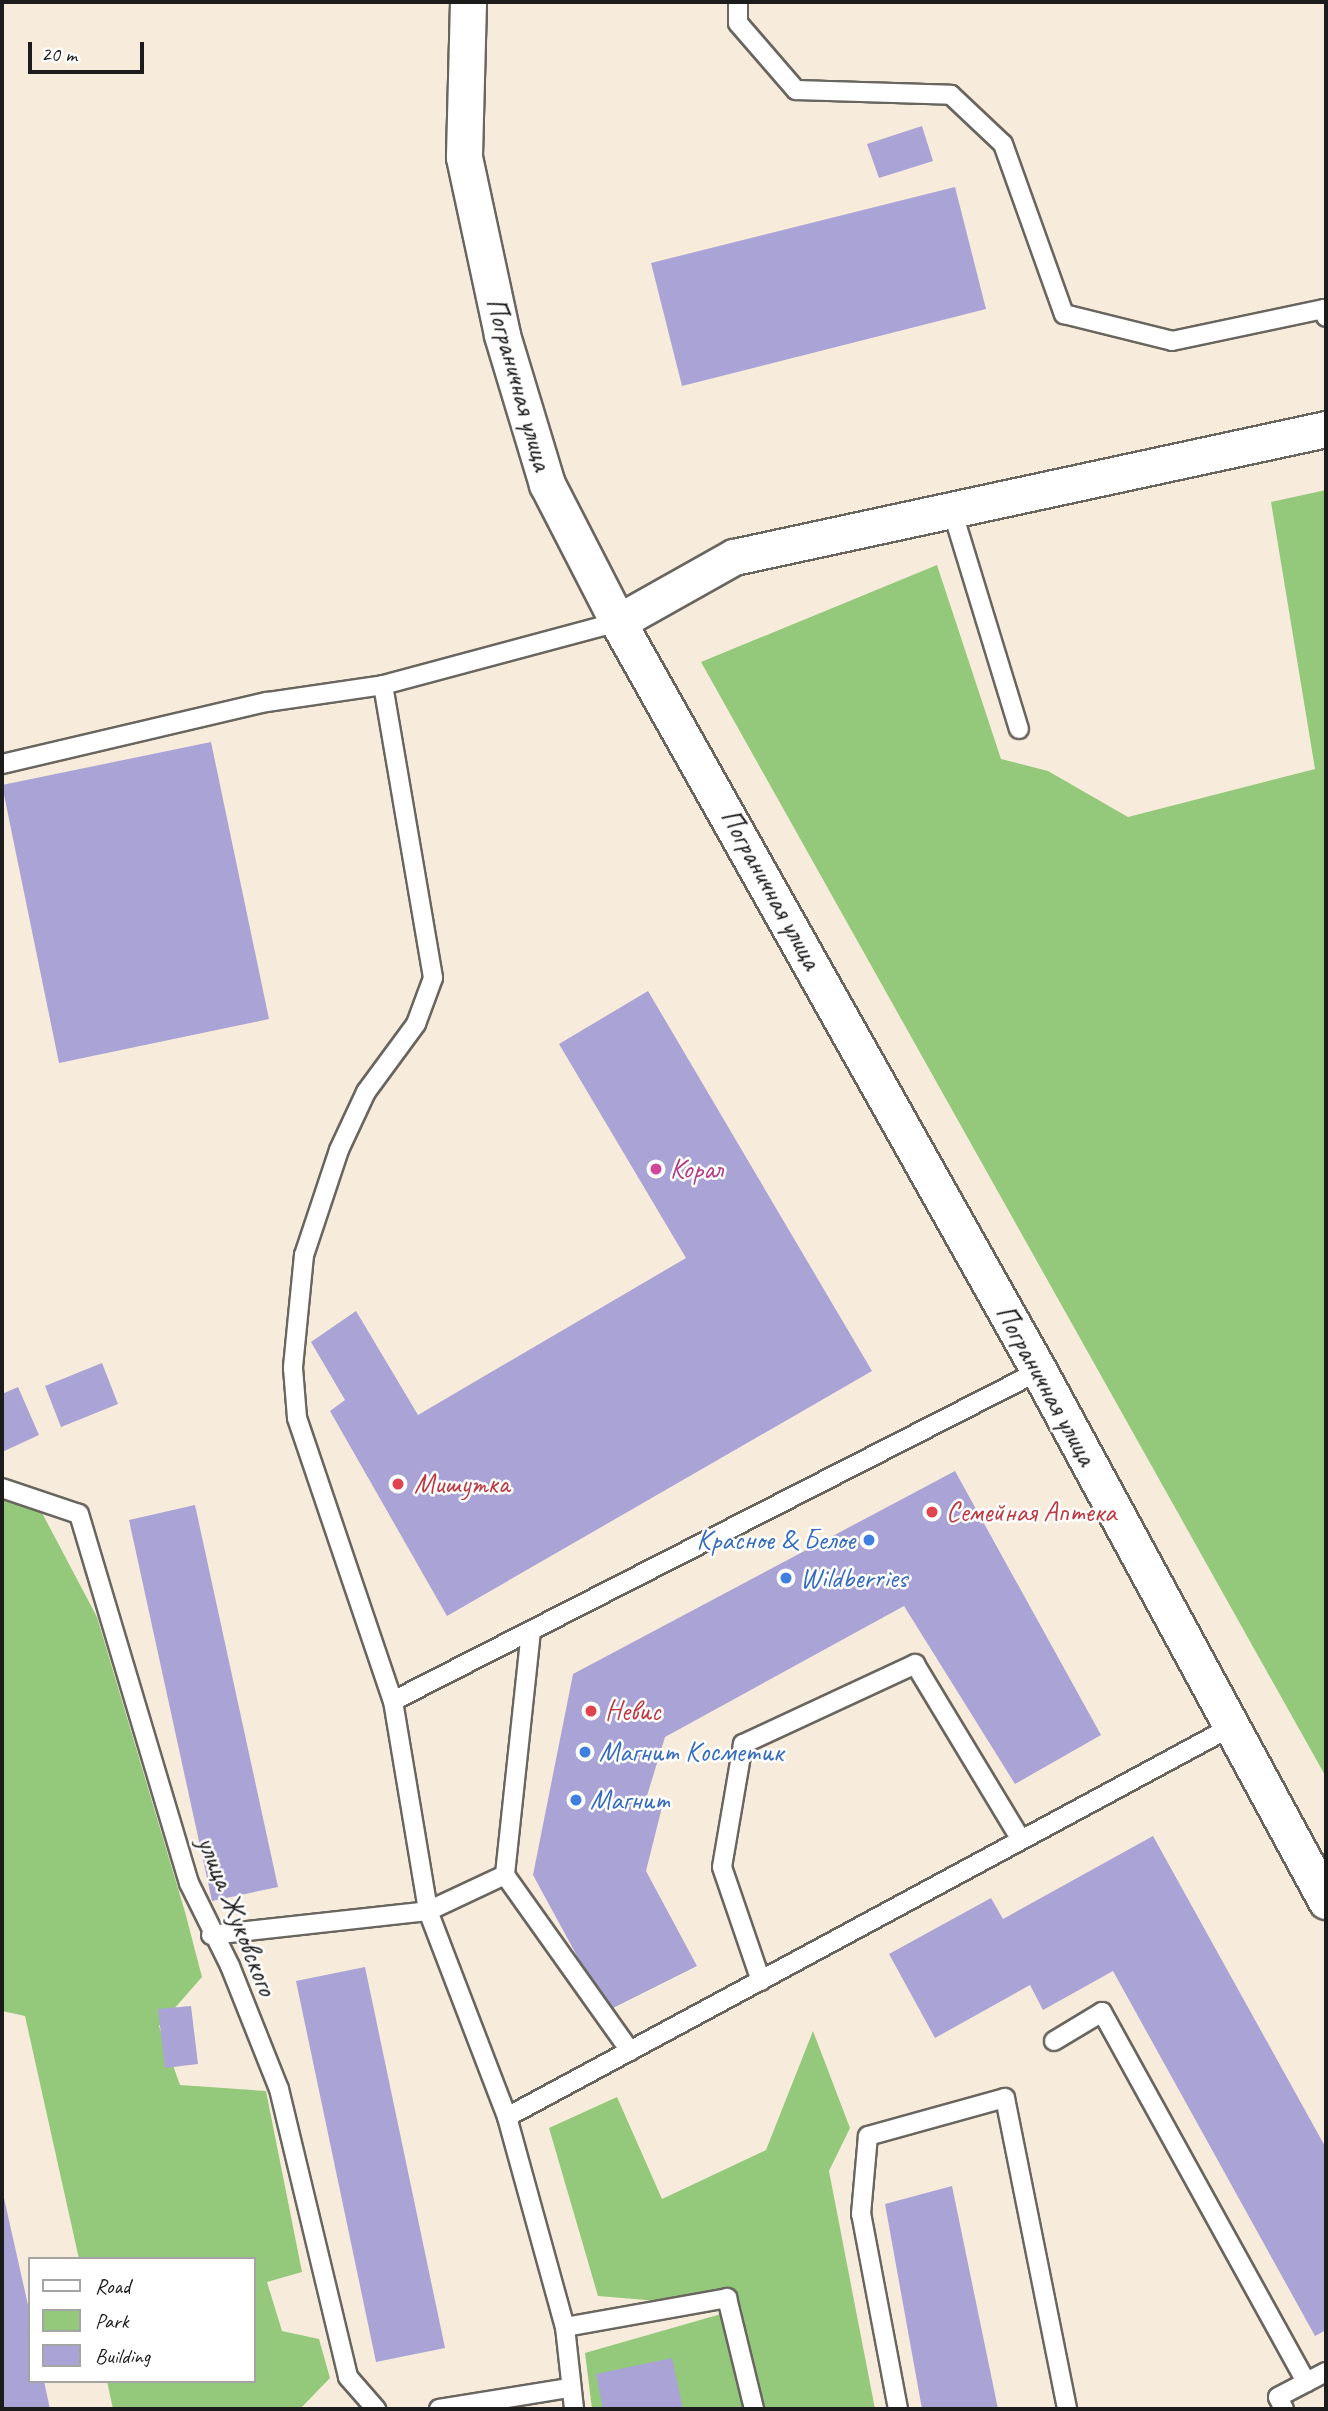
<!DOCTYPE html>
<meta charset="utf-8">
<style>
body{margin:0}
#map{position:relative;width:1328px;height:2411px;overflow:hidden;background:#f7ecdb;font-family:Caveat,sans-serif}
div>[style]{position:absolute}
.green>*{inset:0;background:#94c97b}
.building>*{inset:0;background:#aaa3d5}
.roads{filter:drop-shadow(2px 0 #69655f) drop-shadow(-2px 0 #69655f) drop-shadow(0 2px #69655f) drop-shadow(0 -2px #69655f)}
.service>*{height:18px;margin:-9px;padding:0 9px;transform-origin:9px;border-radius:9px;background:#fff}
.minor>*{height:35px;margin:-17.5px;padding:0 17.5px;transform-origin:17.5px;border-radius:17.5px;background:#fff}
.dots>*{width:19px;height:19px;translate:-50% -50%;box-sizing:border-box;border:4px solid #fff;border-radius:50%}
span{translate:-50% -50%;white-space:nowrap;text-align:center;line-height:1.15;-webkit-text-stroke:5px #fff;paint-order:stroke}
.street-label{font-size:28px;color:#1c1c1c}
.hotel-label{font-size:28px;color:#b23c85}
.left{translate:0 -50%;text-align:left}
.health-label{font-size:28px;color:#be3a42}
.shop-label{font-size:28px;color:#366cbe}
.right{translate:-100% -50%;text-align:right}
.frame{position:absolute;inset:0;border:4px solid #1c1c1c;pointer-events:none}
.legend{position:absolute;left:28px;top:2257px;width:228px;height:126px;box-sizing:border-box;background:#fff;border:2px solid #a4a4a4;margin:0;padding:9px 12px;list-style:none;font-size:21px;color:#1c1c1c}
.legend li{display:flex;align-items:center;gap:14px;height:35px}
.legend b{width:35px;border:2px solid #a4a4a4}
.scale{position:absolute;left:28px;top:42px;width:116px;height:32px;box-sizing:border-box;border:4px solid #1c1c1c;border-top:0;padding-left:9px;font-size:21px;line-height:24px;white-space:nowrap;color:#1c1c1c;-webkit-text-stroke:5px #fff;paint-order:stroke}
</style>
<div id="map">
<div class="green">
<div style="clip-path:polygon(1326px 490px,1326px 1777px,701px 662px,937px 565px,1001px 759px,1048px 771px,1128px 817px,1315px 769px,1271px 502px)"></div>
<div style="clip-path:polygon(11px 1499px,41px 1511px,97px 1617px,185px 1912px,202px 1977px,159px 2026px,180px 2085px,266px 2091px,302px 2272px,267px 2282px,282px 2331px,319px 2339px,330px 2378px,300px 2409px,113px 2409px,107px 2381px,254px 2381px,254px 2259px,79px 2259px,25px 2016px,2px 2011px,2px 1501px)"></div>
<div style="clip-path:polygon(813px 2031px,850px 2128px,829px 2171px,875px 2409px,592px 2409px,585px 2353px,742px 2308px,598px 2296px,549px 2128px,617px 2097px,662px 2199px,766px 2150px)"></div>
</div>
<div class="building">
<div style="clip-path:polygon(922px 126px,933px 161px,879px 178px,867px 144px)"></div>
<div style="clip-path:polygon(955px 187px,986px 309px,682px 386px,651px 263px)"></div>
<div style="clip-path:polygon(211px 742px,269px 1019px,59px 1063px,2px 785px)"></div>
<div style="clip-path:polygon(648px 991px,872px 1371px,447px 1616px,330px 1411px,345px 1400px,311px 1342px,356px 1311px,418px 1415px,686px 1258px,559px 1044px)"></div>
<div style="clip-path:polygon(102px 1363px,118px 1404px,61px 1427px,45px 1386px)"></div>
<div style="clip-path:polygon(18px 1387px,39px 1435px,2px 1452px,2px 1394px)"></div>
<div style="clip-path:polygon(955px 1471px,1101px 1735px,1015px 1784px,904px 1606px,665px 1737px,646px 1799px,663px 1803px,646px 1871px,697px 1966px,607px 2011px,533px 1875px,573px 1674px)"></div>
<div style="clip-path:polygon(195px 1505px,278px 1887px,212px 1901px,129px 1520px)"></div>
<div style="clip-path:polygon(1153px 1836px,1326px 2148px,1326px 2330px,1315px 2336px,1113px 1971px,1043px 2010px,1030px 1985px,935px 2038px,889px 1954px,991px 1898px,1003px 1919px)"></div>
<div style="clip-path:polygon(365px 1967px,445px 2348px,376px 2362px,296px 1981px)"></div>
<div style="clip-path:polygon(191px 2006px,198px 2064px,165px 2068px,158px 2009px)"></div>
<div style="clip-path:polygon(952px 2186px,998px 2409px,922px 2409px,885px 2204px)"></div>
<div style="clip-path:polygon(2px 2189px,30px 2314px,30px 2381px,44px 2381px,50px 2409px,2px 2409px)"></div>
<div style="clip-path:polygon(672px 2358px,683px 2409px,603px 2409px,596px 2374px)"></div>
</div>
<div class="roads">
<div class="service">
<div style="left:738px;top:2px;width:21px;rotate:90deg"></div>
<div style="left:738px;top:23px;width:89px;rotate:49.1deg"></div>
<div style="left:796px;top:90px;width:155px;rotate:1.8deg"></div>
<div style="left:951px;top:95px;width:71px;rotate:43.3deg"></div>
<div style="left:1003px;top:144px;width:181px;rotate:70.3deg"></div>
<div style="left:1064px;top:314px;width:111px;rotate:14deg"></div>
<div style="left:1172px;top:341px;width:155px;rotate:-11.9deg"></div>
<div style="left:1324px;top:309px;width:8px;rotate:76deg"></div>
<div style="left:952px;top:510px;width:229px;rotate:73deg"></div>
<div style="left:383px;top:685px;width:297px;rotate:80.3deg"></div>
<div style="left:433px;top:978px;width:49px;rotate:110.3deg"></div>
<div style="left:416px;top:1024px;width:84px;rotate:126.3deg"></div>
<div style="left:366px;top:1092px;width:64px;rotate:115deg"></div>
<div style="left:339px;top:1150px;width:111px;rotate:108.4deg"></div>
<div style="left:304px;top:1255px;width:114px;rotate:95.6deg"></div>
<div style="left:293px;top:1368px;width:50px;rotate:85.4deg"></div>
<div style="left:297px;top:1418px;width:299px;rotate:71.3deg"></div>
<div style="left:393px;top:1701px;width:213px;rotate:80.5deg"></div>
<div style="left:428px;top:1911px;width:221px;rotate:69deg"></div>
<div style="left:507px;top:2117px;width:218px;rotate:74.6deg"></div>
<div style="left:565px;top:2327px;width:82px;rotate:83.7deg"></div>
<div style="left:2px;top:764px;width:272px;rotate:-13.2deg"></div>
<div style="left:267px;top:702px;width:117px;rotate:-8.3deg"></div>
<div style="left:383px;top:685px;width:243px;rotate:-15deg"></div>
<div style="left:2px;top:1488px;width:81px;rotate:18.7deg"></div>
<div style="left:79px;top:1514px;width:385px;rotate:73.4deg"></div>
<div style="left:189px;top:1883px;width:93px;rotate:63.7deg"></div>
<div style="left:230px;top:1966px;width:132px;rotate:68.3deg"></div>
<div style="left:279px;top:2089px;width:296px;rotate:76.5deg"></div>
<div style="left:348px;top:2377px;width:43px;rotate:48.8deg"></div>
<div style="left:531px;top:1631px;width:245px;rotate:96.1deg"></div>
<div style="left:505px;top:1875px;width:216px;rotate:54.6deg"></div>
<div style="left:393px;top:1701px;width:725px;rotate:-27.06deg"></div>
<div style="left:211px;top:1935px;width:218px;rotate:-6.3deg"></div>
<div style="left:428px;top:1911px;width:85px;rotate:-25.1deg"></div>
<div style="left:761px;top:1981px;width:120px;rotate:-108.9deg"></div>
<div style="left:722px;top:1867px;width:125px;rotate:-80.3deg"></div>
<div style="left:743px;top:1744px;width:190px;rotate:-24.9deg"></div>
<div style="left:915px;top:1664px;width:205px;rotate:58.9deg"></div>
<div style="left:1054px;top:2041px;width:56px;rotate:-31.1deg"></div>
<div style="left:1102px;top:2012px;width:423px;rotate:61.1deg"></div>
<div style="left:507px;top:2117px;width:825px;rotate:-28.31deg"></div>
<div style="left:565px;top:2327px;width:165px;rotate:-10.1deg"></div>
<div style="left:727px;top:2298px;width:114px;rotate:76.3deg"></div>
<div style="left:439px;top:2409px;width:132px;rotate:-9.2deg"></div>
<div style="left:898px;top:2409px;width:198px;rotate:-100.7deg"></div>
<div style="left:861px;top:2214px;width:78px;rotate:-84.9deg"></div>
<div style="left:868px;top:2136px;width:142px;rotate:-15.5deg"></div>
<div style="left:1005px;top:2098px;width:317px;rotate:78.7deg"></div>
<div style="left:1284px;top:2409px;width:13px;rotate:-117deg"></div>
<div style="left:1278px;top:2397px;width:54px;rotate:-27.5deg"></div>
</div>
<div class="minor">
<div style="left:468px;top:2px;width:155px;rotate:91.5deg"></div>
<div style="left:464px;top:157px;width:182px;rotate:77.9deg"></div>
<div style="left:502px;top:335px;width:156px;rotate:73.2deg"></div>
<div style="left:547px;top:484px;width:155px;rotate:62.8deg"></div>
<div style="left:618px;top:622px;width:859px;rotate:60.66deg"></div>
<div style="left:1039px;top:1371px;width:603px;rotate:61.56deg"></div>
<div style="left:618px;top:622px;width:133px;rotate:-29.3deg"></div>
<div style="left:734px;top:557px;width:606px;rotate:-12.2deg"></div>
</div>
</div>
<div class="dots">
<div style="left:656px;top:1169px;background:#d1479c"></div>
<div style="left:398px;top:1484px;background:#e0444e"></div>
<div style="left:932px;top:1512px;background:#e0444e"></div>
<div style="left:869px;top:1540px;background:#3f7fe0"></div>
<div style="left:786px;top:1578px;background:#3f7fe0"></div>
<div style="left:591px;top:1711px;background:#e0444e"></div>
<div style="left:585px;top:1752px;background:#3f7fe0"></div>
<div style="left:576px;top:1800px;background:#3f7fe0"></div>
</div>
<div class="street-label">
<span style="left:519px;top:384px;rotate:74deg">Пограничная улица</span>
<span style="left:771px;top:889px;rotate:61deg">Пограничная улица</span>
<span style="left:1046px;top:1385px;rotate:61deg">Пограничная улица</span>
<span style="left:237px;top:1916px;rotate:68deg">улица Жуковского</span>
</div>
<div class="hotel-label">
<span class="left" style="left:670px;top:1169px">Корал</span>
</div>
<div class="health-label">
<span class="left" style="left:414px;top:1484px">Мишутка</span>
<span class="left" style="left:946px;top:1512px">Семейная Аптека</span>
<span class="left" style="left:605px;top:1711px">Невис</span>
</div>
<div class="shop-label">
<span class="right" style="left:855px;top:1540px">Красное &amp; Белое</span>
<span class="left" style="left:800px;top:1578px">Wildberries</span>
<span class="left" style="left:599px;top:1752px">Магнит Косметик</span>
<span class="left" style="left:590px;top:1800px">Магнит</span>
</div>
<div class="frame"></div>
<ul class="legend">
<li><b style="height:9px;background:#fff"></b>Road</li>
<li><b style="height:19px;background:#94c97b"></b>Park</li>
<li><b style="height:19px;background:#aaa3d5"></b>Building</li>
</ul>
<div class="scale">20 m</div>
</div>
